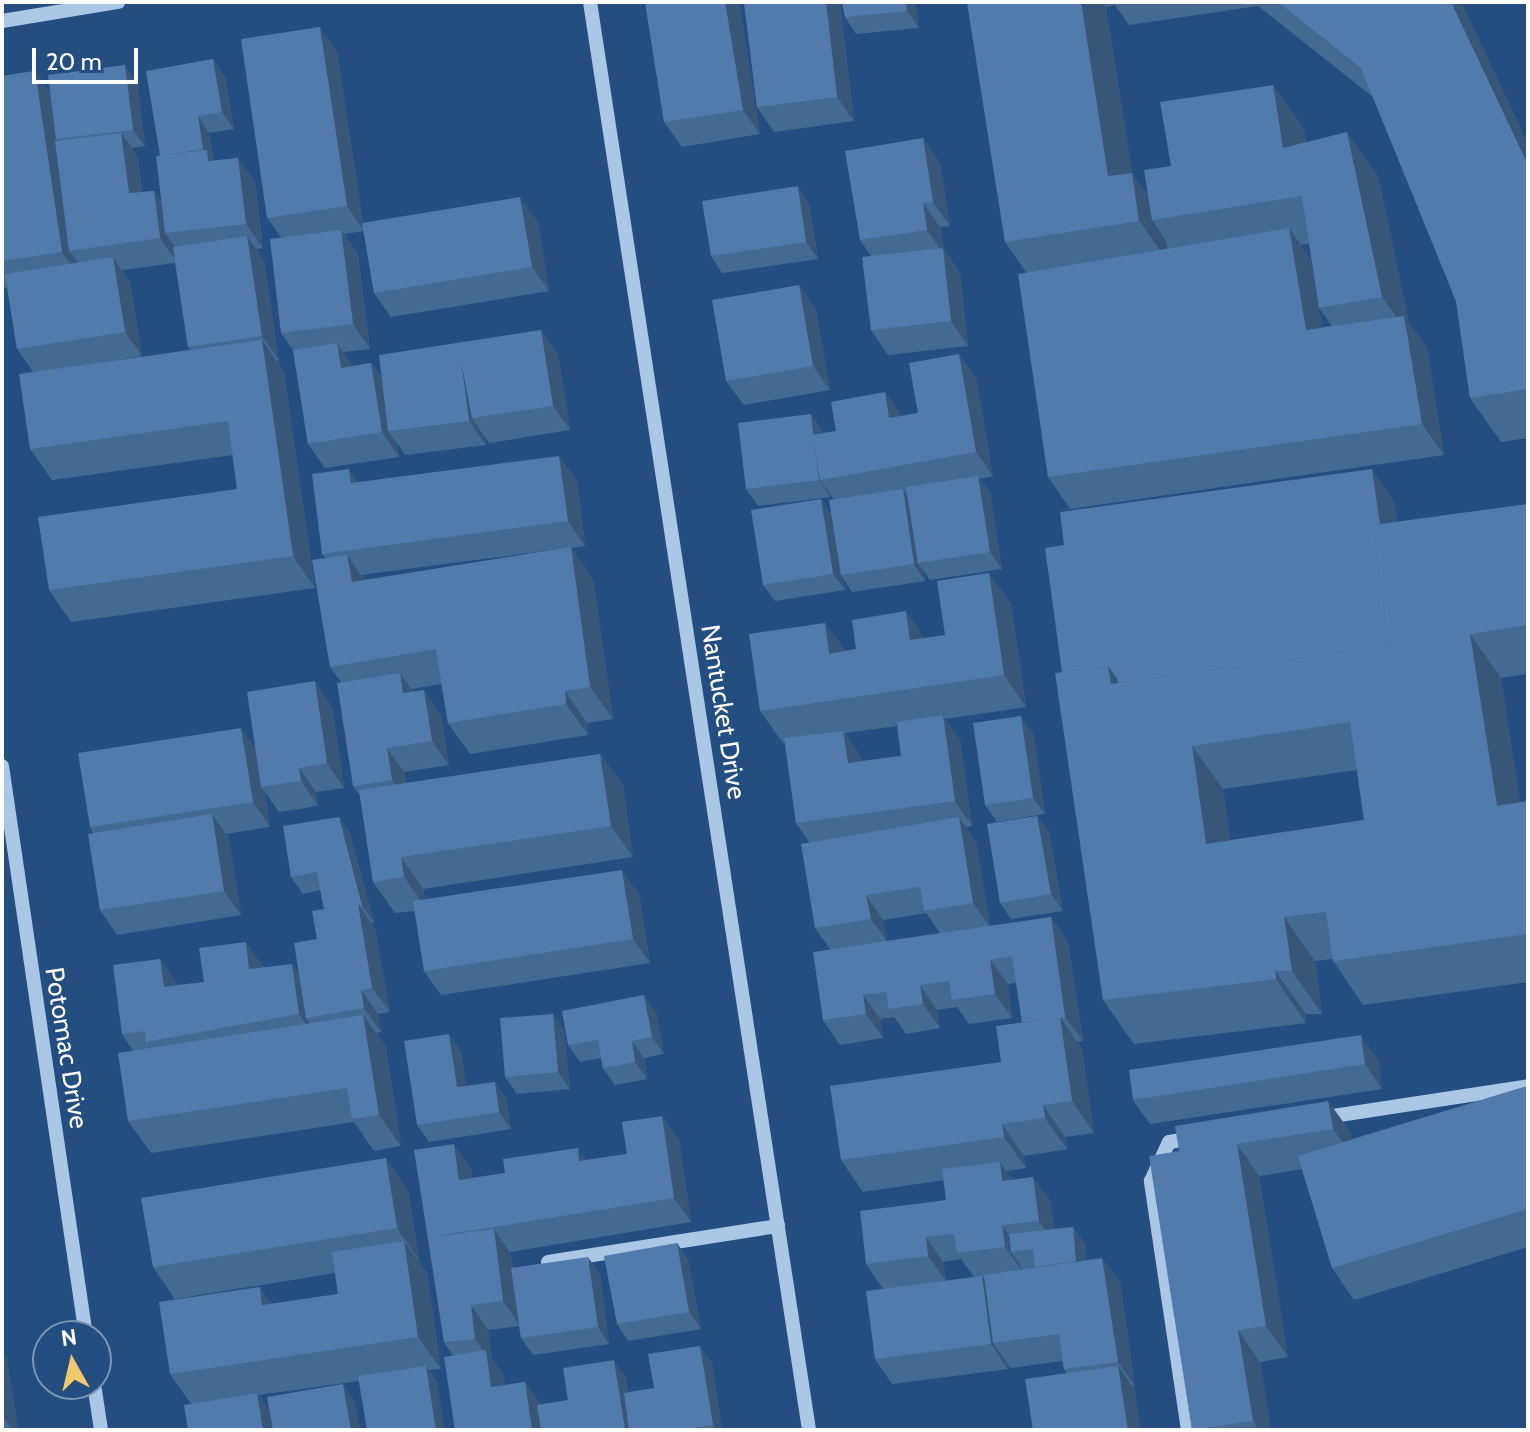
<!DOCTYPE html>
<style>
body{margin:0}
#map{position:relative;width:1530px;height:1432px;overflow:hidden;background:#244e7f;font-family:Cabin,sans-serif}
div>[style]{position:absolute}
.minor>*{height:14px;margin:-7px;padding:0 7px;transform-origin:7px;border-radius:7px;background:#aac7e6}
.wall>*{inset:0;background:#456a92}
.shaded-wall>*{inset:0;background:#385677}
.building>*{inset:0;background:#507baa}
span{translate:-50% -50%;white-space:nowrap;text-align:center;line-height:1.15;-webkit-text-stroke:6px #244e7f;paint-order:stroke}
.street-label{font-size:26px;color:#fff}
.frame{position:absolute;inset:0;border:4px solid #fff;pointer-events:none}
.north{position:absolute;left:32px;top:1320px;width:80px;height:80px;box-sizing:border-box;background:#244e7f;border:2px solid #7c95b2;border-radius:50%;rotate:352deg;font-size:22px;font-weight:700;line-height:32px;text-align:center;color:#fff}
.north::after{content:'';display:block;margin:auto;width:28px;height:36px;background:#f0c86e;clip-path:polygon(50% 0,100% 100%,50% 72%,0 100%)}
.scale{position:absolute;left:32px;top:48px;width:106px;height:36px;box-sizing:border-box;border:4px solid #fff;border-top:0;padding-left:10px;font-size:24px;line-height:28px;white-space:nowrap;color:#fff;-webkit-text-stroke:6px #244e7f;paint-order:stroke}
</style>
<div id="map">
<div class="minor">
<div style="left:590px;top:2px;width:1445px;rotate:81.28deg"></div>
<div style="left:2px;top:21px;width:118px;rotate:-9.3deg"></div>
<div style="left:2px;top:766px;width:576px;rotate:81.62deg"></div>
<div style="left:1320px;top:1118px;width:210px;rotate:-8.7deg"></div>
<div style="left:548px;top:1262px;width:233px;rotate:-8.9deg"></div>
<div style="left:94px;top:1384px;width:47px;rotate:81.3deg"></div>
<div style="left:1188px;top:1430px;width:252px;rotate:-98.5deg"></div>
<div style="left:1151px;top:1181px;width:43px;rotate:-65.2deg"></div>
<div style="left:1169px;top:1142px;width:24px;rotate:-9deg"></div>
</div>
<div class="wall">
<div style="clip-path:polygon(645px 2px,739px 2px,760px 134px,682px 147px,664px 122px)"></div>
<div style="clip-path:polygon(744px 2px,840px 2px,854px 121px,774px 132px,757px 107px)"></div>
<div style="clip-path:polygon(842px 2px,915px 2px,919px 28px,856px 34px,845px 17px)"></div>
<div style="clip-path:polygon(evenodd,967px 2px,1460px 2px,1464px 8px,1528px 144px,1528px 438px,1501px 442px,1470px 398px,1456px 301px,1373px 97px,1258px 6px,1129px 25px,1115px 5px,1106px 7px,1132px 173px,1148px 196px,1171px 166px,1273px 85px,1304px 129px,1306px 142px,1378px 176px,1409px 323px,1427px 348px,1444px 455px,1070px 509px,1048px 477px,1026px 272px,1005px 242px,967px 2px,1309px 244px,1319px 308px,1332px 326px,1322px 327px,1301px 245px,1309px 244px)"></div>
<div style="clip-path:polygon(337px 52px,363px 223px,538px 222px,549px 291px,391px 317px,374px 293px,364px 231px,344px 234px,358px 254px,370px 349px,343px 352px,353px 366px,371px 363px,382px 378px,541px 330px,558px 354px,570px 430px,489px 443px,485px 437px,486px 445px,405px 455px,397px 443px,399px 457px,325px 468px,308px 444px,293px 350px,281px 333px,281px 237px,267px 218px)"></div>
<div style="clip-path:polygon(evenodd,35px 71px,50px 93px,137px 82px,145px 146px,131px 148px,138px 157px,142px 192px,154px 191px,161px 201px,160px 156px,225px 76px,234px 129px,209px 133px,214px 161px,238px 158px,255px 182px,263px 248px,256px 249px,264px 261px,279px 360px,277px 361px,284px 372px,315px 588px,71px 622px,49px 590px,237px 489px,233px 455px,52px 480px,30px 449px,33px 372px,17px 349px,7px 288px,2px 288px,2px 76px,35px 71px,175px 263px,188px 347px,191px 350px,83px 366px,142px 356px,130px 282px,122px 270px,175px 263px)"></div>
<div style="clip-path:polygon(923px 138px,940px 163px,950px 226px,940px 227px,944px 249px,960px 273px,968px 346px,888px 355px,871px 330px,871px 256px,860px 240px)"></div>
<div style="clip-path:polygon(809px 203px,818px 259px,722px 273px,711px 256px)"></div>
<div style="clip-path:polygon(799px 285px,816px 310px,830px 390px,744px 405px,726px 381px)"></div>
<div style="clip-path:polygon(976px 378px,993px 476px,980px 479px,990px 493px,1002px 569px,930px 580px,924px 571px,925px 581px,852px 592px,843px 578px,845px 590px,775px 601px,763px 585px,831px 513px,834px 500px,830px 494px,830px 497px,758px 506px,746px 489px,811px 414px,823px 433px,836px 431px,885px 392px,901px 416px,918px 413px)"></div>
<div style="clip-path:polygon(evenodd,577px 480px,585px 546px,571px 548px,593px 579px,613px 719px,587px 723px,588px 735px,470px 754px,448px 723px,441px 684px,411px 689px,441px 714px,449px 765px,404px 772px,406px 783px,600px 754px,623px 785px,633px 857px,423px 889px,425px 900px,639px 894px,650px 963px,441px 995px,424px 971px,415px 911px,395px 913px,373px 882px,360px 795px,353px 786px,341px 682px,330px 667px,326px 558px,322px 554px,359px 482px,577px 480px,566px 548px,365px 580px,361px 575px,566px 548px)"></div>
<div style="clip-path:polygon(evenodd,1394px 501px,1397px 522px,1528px 504px,1528px 674px,1501px 678px,1520px 803px,1528px 802px,1528px 982px,1363px 1005px,1332px 959px,1315px 961px,1322px 1014px,1306px 1014px,1306px 1023px,1134px 1044px,1103px 1000px,1062px 672px,1394px 501px,1357px 770px,1364px 820px,1230px 840px,1223px 789px,1357px 770px)"></div>
<div style="clip-path:polygon(evenodd,989px 573px,1011px 604px,1026px 707px,945px 719px,960px 740px,972px 826px,965px 827px,976px 842px,990px 926px,1051px 917px,1068px 942px,1083px 1041px,1077px 1042px,1082px 1049px,1094px 1133px,1065px 1137px,1067px 1149px,1024px 1156px,1026px 1168px,1006px 1171px,1012px 1180px,1033px 1177px,1051px 1202px,1054px 1229px,1073px 1227px,1085px 1244px,1086px 1260px,1120px 1282px,1135px 1386px,1133px 1386px,1135px 1390px,1066px 1373px,1064px 1369px,1062px 1361px,1010px 1368px,1007px 1363px,1008px 1369px,892px 1384px,875px 1359px,883px 1289px,866px 1264px,946px 1200px,944px 1180px,863px 1192px,841px 1160px,1001px 1062px,1022px 1022px,1016px 983px,1008px 984px,1012px 1018px,969px 1024px,957px 1007px,937px 1010px,940px 1028px,906px 1034px,894px 1017px,880px 1019px,883px 1038px,840px 1045px,823px 1020px,830px 949px,815px 928px,809px 842px,796px 823px,785px 742px,783px 743px,760px 711px,825px 623px,845px 651px,945px 635px,989px 573px,897px 726px,901px 756px,861px 761px,860px 755px,845px 733px,897px 726px,989px 573px,926px 913px,940px 933px,887px 941px,883px 920px,926px 913px,989px 573px,961px 1259px,974px 1277px,946px 1281px,943px 1262px,961px 1259px)"></div>
<div style="clip-path:polygon(332px 706px,344px 788px,316px 792px,318px 806px,279px 812px,265px 792px,270px 827px,226px 834px,229px 839px,241px 915px,117px 935px,100px 910px,93px 833px,90px 827px,255px 748px)"></div>
<div style="clip-path:polygon(1033px 733px,1045px 814px,997px 822px,985px 805px)"></div>
<div style="clip-path:polygon(1037px 816px,1049px 832px,1063px 911px,1011px 919px,1000px 903px)"></div>
<div style="clip-path:polygon(339px 817px,350px 833px,374px 922px,371px 923px,375px 928px,390px 1012px,378px 1014px,381px 1032px,376px 1033px,386px 1047px,401px 1146px,374px 1151px,354px 1122px,151px 1153px,128px 1121px,133px 1051px,122px 1034px,160px 959px,178px 985px,204px 982px,263px 966px,263px 967px,299px 972px,317px 939px,324px 909px,320px 890px,303px 894px,291px 877px)"></div>
<div style="clip-path:polygon(656px 1012px,664px 1054px,644px 1058px,647px 1079px,615px 1085px,603px 1068px,601px 1058px,580px 1062px,568px 1045px)"></div>
<div style="clip-path:polygon(553px 1014px,564px 1030px,570px 1089px,517px 1094px,505px 1077px)"></div>
<div style="clip-path:polygon(461px 1051px,466px 1086px,506px 1098px,511px 1129px,429px 1142px,417px 1125px)"></div>
<div style="clip-path:polygon(1378px 1059px,1382px 1089px,1150px 1124px,1133px 1100px)"></div>
<div style="clip-path:polygon(1528px 1086px,1528px 1247px,1354px 1300px,1332px 1268px,1302px 1169px,1259px 1176px,1288px 1357px,1260px 1362px,1271px 1430px,1192px 1430px,1179px 1151px,1328px 1101px,1351px 1133px,1352px 1139px)"></div>
<div style="clip-path:polygon(662px 1116px,679px 1140px,691px 1222px,510px 1252px,511px 1254px,513px 1268px,600px 1274px,609px 1344px,533px 1355px,521px 1338px,519px 1326px,488px 1330px,492px 1359px,503px 1375px,505px 1385px,525px 1382px,541px 1405px,568px 1400px,626px 1377px,628px 1392px,654px 1388px,712px 1363px,722px 1430px,455px 1430px,453px 1356px,444px 1342px,471px 1168px,472px 1178px,627px 1154px)"></div>
<div style="clip-path:polygon(408px 1190px,419px 1260px,418px 1260px,427px 1273px,441px 1369px,429px 1370px,437px 1382px,359px 1381px,259px 1395px,269px 1410px,272px 1430px,188px 1430px,191px 1404px,170px 1374px,271px 1304px,338px 1294px,335px 1273px,175px 1299px,153px 1267px)"></div>
<div style="clip-path:polygon(677px 1243px,688px 1260px,701px 1329px,628px 1341px,617px 1324px)"></div>
<div style="clip-path:polygon(2px 1352px,7px 1360px,18px 1430px,2px 1430px)"></div>
</div>
<div class="shaded-wall">
<div style="clip-path:polygon(725px 2px,739px 2px,760px 134px,743px 110px)"></div>
<div style="clip-path:polygon(826px 2px,840px 2px,854px 121px,837px 97px)"></div>
<div style="clip-path:polygon(906px 2px,915px 2px,919px 28px,907px 11px)"></div>
<div style="clip-path:polygon(1081px 2px,1103px 2px,1106px 7px,1135px 192px,1132px 173px,1162px 216px,1152px 220px,1166px 241px,1170px 265px,1108px 176px)"></div>
<div style="clip-path:polygon(1451px 2px,1460px 2px,1464px 8px,1528px 144px,1528px 165px)"></div>
<div style="clip-path:polygon(320px 27px,337px 52px,364px 231px,347px 206px)"></div>
<div style="clip-path:polygon(213px 59px,225px 76px,234px 129px,222px 112px)"></div>
<div style="clip-path:polygon(125px 65px,137px 82px,145px 146px,133px 130px)"></div>
<div style="clip-path:polygon(35px 71px,52px 96px,56px 139px,59px 143px,69px 251px,77px 261px,79px 277px,62px 252px)"></div>
<div style="clip-path:polygon(1273px 85px,1304px 129px,1314px 192px,1283px 148px)"></div>
<div style="clip-path:polygon(198px 116px,209px 133px,214px 161px,208px 161px,207px 154px,203px 149px)"></div>
<div style="clip-path:polygon(1347px 132px,1378px 176px,1409px 323px,1427px 348px,1444px 455px,1422px 424px,1407px 332px,1382px 297px)"></div>
<div style="clip-path:polygon(121px 133px,138px 157px,146px 218px,129px 193px)"></div>
<div style="clip-path:polygon(923px 138px,940px 163px,950px 226px,933px 202px)"></div>
<div style="clip-path:polygon(238px 158px,255px 182px,263px 248px,246px 224px)"></div>
<div style="clip-path:polygon(798px 186px,809px 203px,818px 259px,806px 242px)"></div>
<div style="clip-path:polygon(154px 191px,171px 215px,165px 233px,176px 248px,177px 262px,160px 238px)"></div>
<div style="clip-path:polygon(520px 197px,538px 222px,549px 291px,532px 267px)"></div>
<div style="clip-path:polygon(923px 203px,940px 227px,944px 249px,960px 273px,968px 346px,951px 321px,943px 253px,927px 230px)"></div>
<div style="clip-path:polygon(1289px 228px,1311px 259px,1328px 361px,1306px 330px)"></div>
<div style="clip-path:polygon(341px 230px,358px 254px,370px 349px,353px 324px)"></div>
<div style="clip-path:polygon(247px 236px,264px 261px,279px 360px,262px 336px)"></div>
<div style="clip-path:polygon(113px 257px,130px 282px,142px 356px,125px 332px)"></div>
<div style="clip-path:polygon(799px 285px,816px 310px,830px 390px,813px 366px)"></div>
<div style="clip-path:polygon(541px 330px,558px 354px,570px 430px,553px 406px)"></div>
<div style="clip-path:polygon(262px 340px,284px 372px,315px 588px,293px 556px)"></div>
<div style="clip-path:polygon(337px 343px,354px 368px,341px 368px)"></div>
<div style="clip-path:polygon(959px 354px,976px 378px,993px 476px,976px 452px)"></div>
<div style="clip-path:polygon(461px 360px,472px 418px,485px 437px,486px 445px,469px 421px)"></div>
<div style="clip-path:polygon(371px 363px,388px 387px,388px 431px,397px 443px,399px 457px,382px 432px)"></div>
<div style="clip-path:polygon(885px 392px,902px 416px,889px 418px)"></div>
<div style="clip-path:polygon(811px 414px,823px 431px,828px 478px,820px 480px,830px 494px,830px 497px,819px 480px)"></div>
<div style="clip-path:polygon(559px 456px,577px 480px,585px 546px,568px 521px)"></div>
<div style="clip-path:polygon(349px 469px,367px 493px,351px 483px)"></div>
<div style="clip-path:polygon(1372px 469px,1394px 501px,1420px 690px,1398px 658px)"></div>
<div style="clip-path:polygon(978px 476px,990px 493px,1002px 569px,990px 552px)"></div>
<div style="clip-path:polygon(903px 489px,914px 506px,918px 563px,924px 571px,925px 581px,914px 564px)"></div>
<div style="clip-path:polygon(821px 499px,833px 516px,841px 575px,843px 578px,845px 590px,833px 574px)"></div>
<div style="clip-path:polygon(571px 547px,593px 579px,613px 719px,590px 687px)"></div>
<div style="clip-path:polygon(347px 555px,369px 587px,352px 582px)"></div>
<div style="clip-path:polygon(989px 573px,1011px 604px,1026px 707px,1004px 675px)"></div>
<div style="clip-path:polygon(906px 611px,928px 643px,910px 640px)"></div>
<div style="clip-path:polygon(825px 623px,847px 655px,829px 654px)"></div>
<div style="clip-path:polygon(1470px 634px,1501px 678px,1528px 850px,1497px 806px)"></div>
<div style="clip-path:polygon(1108px 666px,1128px 695px,1111px 684px)"></div>
<div style="clip-path:polygon(400px 673px,417px 697px,403px 693px)"></div>
<div style="clip-path:polygon(315px 681px,332px 706px,344px 788px,327px 763px)"></div>
<div style="clip-path:polygon(424px 690px,441px 714px,449px 765px,432px 741px)"></div>
<div style="clip-path:polygon(565px 691px,587px 723px,588px 735px,566px 704px)"></div>
<div style="clip-path:polygon(943px 715px,960px 740px,972px 826px,955px 801px)"></div>
<div style="clip-path:polygon(1021px 716px,1033px 733px,1045px 814px,1033px 798px)"></div>
<div style="clip-path:polygon(241px 728px,258px 752px,261px 787px,265px 792px,270px 827px,253px 802px)"></div>
<div style="clip-path:polygon(843px 731px,860px 755px,865px 788px,848px 763px)"></div>
<div style="clip-path:polygon(1192px 746px,1223px 789px,1237px 888px,1206px 844px)"></div>
<div style="clip-path:polygon(387px 748px,404px 772px,409px 805px,392px 780px)"></div>
<div style="clip-path:polygon(600px 754px,623px 785px,633px 857px,611px 826px)"></div>
<div style="clip-path:polygon(299px 768px,316px 792px,318px 806px,301px 781px)"></div>
<div style="clip-path:polygon(212px 814px,229px 839px,241px 915px,224px 891px)"></div>
<div style="clip-path:polygon(1037px 816px,1049px 832px,1063px 911px,1051px 894px)"></div>
<div style="clip-path:polygon(339px 817px,350px 833px,374px 922px,362px 906px)"></div>
<div style="clip-path:polygon(959px 817px,976px 842px,990px 927px,973px 903px)"></div>
<div style="clip-path:polygon(401px 857px,423px 889px,427px 909px,404px 877px)"></div>
<div style="clip-path:polygon(622px 870px,639px 894px,650px 963px,633px 939px)"></div>
<div style="clip-path:polygon(866px 895px,883px 920px,888px 943px,871px 919px)"></div>
<div style="clip-path:polygon(358px 904px,375px 928px,390px 1012px,372px 988px)"></div>
<div style="clip-path:polygon(1051px 917px,1068px 942px,1083px 1041px,1065px 1017px)"></div>
<div style="clip-path:polygon(1284px 917px,1315px 961px,1322px 1014px,1292px 971px)"></div>
<div style="clip-path:polygon(246px 942px,263px 966px,266px 994px,249px 969px)"></div>
<div style="clip-path:polygon(160px 959px,177px 983px,181px 1012px,164px 987px)"></div>
<div style="clip-path:polygon(990px 960px,1008px 984px,1012px 1018px,995px 994px)"></div>
<div style="clip-path:polygon(292px 964px,310px 988px,306px 1018px,315px 1030px,316px 1038px,299px 1014px)"></div>
<div style="clip-path:polygon(1275px 971px,1306px 1014px,1306px 1023px,1276px 979px)"></div>
<div style="clip-path:polygon(920px 985px,937px 1010px,940px 1028px,923px 1004px)"></div>
<div style="clip-path:polygon(361px 990px,378px 1014px,381px 1032px,364px 1008px)"></div>
<div style="clip-path:polygon(644px 995px,656px 1012px,664px 1054px,652px 1037px)"></div>
<div style="clip-path:polygon(863px 995px,880px 1019px,883px 1038px,866px 1014px)"></div>
<div style="clip-path:polygon(553px 1014px,564px 1030px,570px 1089px,558px 1072px)"></div>
<div style="clip-path:polygon(363px 1015px,386px 1047px,401px 1146px,379px 1115px)"></div>
<div style="clip-path:polygon(1060px 1017px,1082px 1049px,1094px 1133px,1072px 1101px)"></div>
<div style="clip-path:polygon(449px 1034px,461px 1051px,469px 1104px,457px 1087px)"></div>
<div style="clip-path:polygon(1361px 1035px,1378px 1059px,1382px 1089px,1365px 1064px)"></div>
<div style="clip-path:polygon(632px 1041px,644px 1058px,647px 1079px,635px 1062px)"></div>
<div style="clip-path:polygon(495px 1082px,506px 1098px,511px 1129px,499px 1112px)"></div>
<div style="clip-path:polygon(1328px 1101px,1351px 1133px,1355px 1160px,1333px 1129px)"></div>
<div style="clip-path:polygon(1043px 1105px,1065px 1137px,1067px 1149px,1045px 1118px)"></div>
<div style="clip-path:polygon(662px 1116px,679px 1140px,691px 1222px,674px 1198px)"></div>
<div style="clip-path:polygon(1002px 1124px,1024px 1156px,1026px 1168px,1004px 1137px)"></div>
<div style="clip-path:polygon(454px 1144px,471px 1168px,476px 1204px,459px 1180px)"></div>
<div style="clip-path:polygon(1237px 1144px,1259px 1176px,1288px 1357px,1266px 1326px)"></div>
<div style="clip-path:polygon(578px 1148px,595px 1173px,579px 1161px)"></div>
<div style="clip-path:polygon(386px 1158px,408px 1190px,419px 1260px,397px 1228px)"></div>
<div style="clip-path:polygon(1000px 1162px,1017px 1186px,1002px 1181px)"></div>
<div style="clip-path:polygon(1033px 1177px,1051px 1202px,1056px 1245px,1039px 1221px)"></div>
<div style="clip-path:polygon(1002px 1225px,1019px 1250px,1011px 1252px,1021px 1266px,1022px 1271px,1005px 1247px)"></div>
<div style="clip-path:polygon(1073px 1227px,1085px 1244px,1088px 1281px,1076px 1264px)"></div>
<div style="clip-path:polygon(494px 1229px,511px 1254px,520px 1326px,503px 1301px)"></div>
<div style="clip-path:polygon(926px 1237px,943px 1262px,946px 1281px,928px 1256px)"></div>
<div style="clip-path:polygon(404px 1241px,427px 1273px,441px 1369px,418px 1337px)"></div>
<div style="clip-path:polygon(677px 1243px,688px 1260px,701px 1329px,689px 1312px)"></div>
<div style="clip-path:polygon(588px 1257px,600px 1274px,609px 1344px,598px 1327px)"></div>
<div style="clip-path:polygon(1102px 1258px,1120px 1282px,1135px 1386px,1118px 1362px)"></div>
<div style="clip-path:polygon(982px 1276px,999px 1301px,993px 1343px,1007px 1363px,1008px 1369px,991px 1344px)"></div>
<div style="clip-path:polygon(260px 1287px,282px 1319px,262px 1305px)"></div>
<div style="clip-path:polygon(471px 1305px,488px 1330px,492px 1359px,503px 1375px,509px 1412px,491px 1387px,486px 1355px,475px 1339px)"></div>
<div style="clip-path:polygon(1238px 1330px,1260px 1362px,1271px 1430px,1259px 1430px,1253px 1421px)"></div>
<div style="clip-path:polygon(700px 1346px,712px 1363px,722px 1430px,716px 1430px,713px 1425px)"></div>
<div style="clip-path:polygon(2px 1352px,7px 1360px,18px 1430px,12px 1430px,2px 1415px)"></div>
<div style="clip-path:polygon(614px 1360px,626px 1377px,634px 1430px,625px 1430px)"></div>
<div style="clip-path:polygon(426px 1366px,437px 1382px,445px 1430px,436px 1430px)"></div>
<div style="clip-path:polygon(1118px 1366px,1135px 1390px,1141px 1430px,1128px 1430px)"></div>
<div style="clip-path:polygon(525px 1382px,542px 1406px,545px 1430px,532px 1430px)"></div>
<div style="clip-path:polygon(343px 1384px,355px 1401px,360px 1430px,351px 1430px)"></div>
<div style="clip-path:polygon(257px 1393px,269px 1410px,272px 1430px,263px 1430px)"></div>
</div>
<div class="building">
<div style="clip-path:polygon(645px 2px,725px 2px,743px 110px,664px 122px)"></div>
<div style="clip-path:polygon(744px 2px,826px 2px,837px 97px,757px 107px)"></div>
<div style="clip-path:polygon(842px 2px,906px 2px,907px 11px,845px 17px)"></div>
<div style="clip-path:polygon(967px 2px,1081px 2px,1108px 176px,1132px 173px,1139px 221px,1005px 242px)"></div>
<div style="clip-path:polygon(1278px 2px,1451px 2px,1528px 165px,1528px 389px,1470px 398px,1456px 301px,1361px 68px)"></div>
<div style="clip-path:polygon(320px 27px,347px 206px,267px 218px,241px 39px)"></div>
<div style="clip-path:polygon(213px 59px,222px 112px,198px 116px,203px 149px,160px 156px,146px 71px)"></div>
<div style="clip-path:polygon(125px 65px,133px 130px,56px 139px,48px 75px)"></div>
<div style="clip-path:polygon(35px 71px,62px 252px,2px 261px,2px 76px)"></div>
<div style="clip-path:polygon(1273px 85px,1283px 148px,1347px 132px,1382px 297px,1319px 308px,1302px 196px,1152px 220px,1144px 170px,1171px 166px,1160px 102px)"></div>
<div style="clip-path:polygon(121px 133px,129px 193px,154px 191px,160px 238px,69px 251px,55px 141px)"></div>
<div style="clip-path:polygon(923px 138px,933px 202px,923px 203px,927px 230px,860px 240px,845px 151px)"></div>
<div style="clip-path:polygon(207px 150px,208px 161px,238px 158px,246px 224px,165px 233px,156px 156px)"></div>
<div style="clip-path:polygon(798px 186px,806px 242px,711px 256px,702px 201px)"></div>
<div style="clip-path:polygon(520px 197px,532px 267px,374px 293px,362px 223px)"></div>
<div style="clip-path:polygon(1289px 228px,1306px 330px,1404px 316px,1422px 424px,1048px 477px,1018px 274px)"></div>
<div style="clip-path:polygon(341px 230px,353px 324px,281px 333px,270px 239px)"></div>
<div style="clip-path:polygon(247px 236px,262px 336px,188px 347px,173px 247px)"></div>
<div style="clip-path:polygon(943px 248px,951px 321px,871px 330px,862px 257px)"></div>
<div style="clip-path:polygon(113px 257px,125px 332px,17px 349px,5px 274px)"></div>
<div style="clip-path:polygon(799px 285px,813px 366px,726px 381px,712px 300px)"></div>
<div style="clip-path:polygon(541px 330px,553px 406px,472px 418px,461px 360px,469px 421px,388px 431px,379px 355px)"></div>
<div style="clip-path:polygon(262px 340px,293px 556px,49px 590px,38px 517px,237px 489px,228px 421px,30px 449px,19px 374px)"></div>
<div style="clip-path:polygon(337px 343px,341px 368px,371px 363px,382px 432px,308px 444px,293px 350px)"></div>
<div style="clip-path:polygon(959px 354px,976px 452px,820px 480px,812px 435px,836px 431px,831px 402px,885px 392px,889px 418px,918px 413px,909px 363px)"></div>
<div style="clip-path:polygon(811px 414px,813px 435px,812px 435px,819px 480px,746px 489px,738px 423px)"></div>
<div style="clip-path:polygon(559px 456px,568px 521px,322px 554px,312px 474px,349px 469px,351px 483px)"></div>
<div style="clip-path:polygon(1372px 469px,1380px 524px,1373px 525px,1389px 646px,1118px 683px,1117px 678px,1108px 666px,1062px 672px,1045px 548px,1064px 545px,1060px 512px)"></div>
<div style="clip-path:polygon(978px 476px,990px 552px,918px 563px,906px 487px)"></div>
<div style="clip-path:polygon(903px 489px,914px 564px,841px 575px,829px 500px)"></div>
<div style="clip-path:polygon(821px 499px,833px 574px,763px 585px,751px 510px)"></div>
<div style="clip-path:polygon(evenodd,1528px 504px,1528px 625px,1470px 634px,1497px 806px,1528px 801px,1528px 934px,1333px 961px,1326px 912px,1284px 917px,1292px 971px,1275px 971px,1276px 979px,1103px 1000px,1055px 673px,1108px 666px,1111px 684px,1389px 646px,1373px 525px,1528px 504px,1350px 722px,1364px 820px,1206px 844px,1192px 746px,1350px 722px)"></div>
<div style="clip-path:polygon(571px 547px,590px 687px,565px 691px,566px 704px,448px 723px,436px 649px,330px 667px,312px 560px,347px 555px,352px 582px)"></div>
<div style="clip-path:polygon(989px 573px,1004px 675px,760px 711px,749px 634px,825px 623px,829px 654px,856px 649px,852px 620px,906px 611px,910px 640px,945px 635px,937px 581px)"></div>
<div style="clip-path:polygon(400px 673px,403px 693px,424px 690px,432px 741px,387px 748px,392px 780px,353px 786px,337px 683px)"></div>
<div style="clip-path:polygon(315px 681px,327px 763px,299px 768px,301px 781px,261px 787px,247px 692px)"></div>
<div style="clip-path:polygon(943px 715px,955px 801px,796px 823px,784px 738px,843px 731px,848px 763px,901px 756px,897px 722px)"></div>
<div style="clip-path:polygon(1021px 716px,1033px 798px,985px 805px,973px 723px)"></div>
<div style="clip-path:polygon(241px 728px,253px 802px,90px 827px,78px 753px)"></div>
<div style="clip-path:polygon(600px 754px,611px 826px,401px 857px,404px 877px,373px 882px,359px 790px)"></div>
<div style="clip-path:polygon(212px 814px,224px 891px,100px 910px,88px 834px)"></div>
<div style="clip-path:polygon(1037px 816px,1051px 894px,1000px 903px,987px 824px)"></div>
<div style="clip-path:polygon(339px 817px,362px 906px,360px 906px,358px 904px,324px 909px,317px 872px,291px 877px,283px 826px)"></div>
<div style="clip-path:polygon(959px 817px,973px 903px,924px 911px,920px 887px,866px 895px,871px 919px,815px 928px,801px 844px)"></div>
<div style="clip-path:polygon(622px 870px,633px 939px,424px 971px,413px 901px)"></div>
<div style="clip-path:polygon(358px 904px,372px 988px,361px 990px,364px 1008px,306px 1018px,294px 943px,317px 939px,312px 911px)"></div>
<div style="clip-path:polygon(1051px 917px,1065px 1017px,1022px 1022px,1012px 956px,990px 960px,995px 994px,952px 1000px,949px 981px,920px 985px,923px 1004px,889px 1009px,886px 992px,863px 995px,866px 1014px,823px 1020px,813px 952px)"></div>
<div style="clip-path:polygon(246px 942px,249px 969px,292px 964px,299px 1014px,146px 1042px,145px 1031px,122px 1034px,113px 965px,160px 959px,164px 987px,204px 982px,199px 948px)"></div>
<div style="clip-path:polygon(644px 995px,652px 1037px,632px 1041px,635px 1062px,603px 1068px,598px 1040px,568px 1045px,562px 1011px)"></div>
<div style="clip-path:polygon(553px 1014px,558px 1072px,505px 1077px,500px 1018px)"></div>
<div style="clip-path:polygon(363px 1015px,379px 1115px,352px 1119px,347px 1088px,128px 1121px,118px 1053px)"></div>
<div style="clip-path:polygon(1060px 1017px,1072px 1101px,1043px 1105px,1045px 1118px,1002px 1124px,1004px 1137px,841px 1160px,830px 1086px,1001px 1062px,996px 1026px)"></div>
<div style="clip-path:polygon(449px 1034px,457px 1087px,495px 1082px,499px 1112px,417px 1125px,404px 1041px)"></div>
<div style="clip-path:polygon(1361px 1035px,1365px 1064px,1133px 1100px,1129px 1070px)"></div>
<div style="clip-path:polygon(1528px 1086px,1528px 1209px,1332px 1268px,1298px 1156px)"></div>
<div style="clip-path:polygon(1328px 1101px,1333px 1129px,1237px 1144px,1266px 1326px,1238px 1330px,1253px 1421px,1192px 1430px,1149px 1156px,1179px 1151px,1175px 1126px)"></div>
<div style="clip-path:polygon(662px 1116px,674px 1198px,438px 1236px,494px 1229px,503px 1301px,471px 1305px,475px 1339px,444px 1342px,414px 1150px,454px 1144px,459px 1180px,505px 1173px,503px 1159px,578px 1148px,579px 1161px,627px 1154px,622px 1122px)"></div>
<div style="clip-path:polygon(386px 1158px,397px 1228px,153px 1267px,141px 1198px)"></div>
<div style="clip-path:polygon(1000px 1162px,1002px 1181px,1033px 1177px,1039px 1221px,1002px 1225px,1005px 1247px,957px 1253px,954px 1234px,926px 1237px,928px 1256px,866px 1264px,860px 1211px,946px 1200px,942px 1169px)"></div>
<div style="clip-path:polygon(1073px 1227px,1076px 1261px,1035px 1267px,1033px 1249px,1011px 1252px,1009px 1234px)"></div>
<div style="clip-path:polygon(404px 1241px,418px 1337px,170px 1374px,159px 1302px,260px 1287px,262px 1305px,338px 1294px,332px 1252px)"></div>
<div style="clip-path:polygon(677px 1243px,689px 1312px,617px 1324px,604px 1256px)"></div>
<div style="clip-path:polygon(588px 1257px,598px 1327px,521px 1338px,511px 1268px)"></div>
<div style="clip-path:polygon(1102px 1258px,1118px 1362px,1064px 1369px,1059px 1334px,993px 1343px,984px 1275px)"></div>
<div style="clip-path:polygon(982px 1276px,991px 1344px,875px 1359px,866px 1291px)"></div>
<div style="clip-path:polygon(700px 1346px,713px 1425px,681px 1430px,629px 1430px,624px 1393px,654px 1388px,648px 1354px)"></div>
<div style="clip-path:polygon(486px 1350px,491px 1387px,525px 1382px,532px 1430px,455px 1430px,444px 1357px)"></div>
<div style="clip-path:polygon(614px 1360px,625px 1430px,541px 1430px,537px 1405px,568px 1400px,563px 1368px)"></div>
<div style="clip-path:polygon(426px 1366px,436px 1430px,367px 1430px,358px 1376px)"></div>
<div style="clip-path:polygon(1118px 1366px,1128px 1430px,1033px 1430px,1025px 1379px)"></div>
<div style="clip-path:polygon(343px 1384px,351px 1430px,273px 1430px,267px 1397px)"></div>
<div style="clip-path:polygon(257px 1393px,263px 1430px,188px 1430px,184px 1405px)"></div>
</div>
<div class="street-label">
<span style="left:723px;top:712px;rotate:81deg">Nantucket Drive</span>
<span style="left:66px;top:1048px;rotate:81deg">Potomac Drive</span>
</div>
<div class="frame"></div>
<div class="north">N</div>
<div class="scale">20 m</div>
</div>
